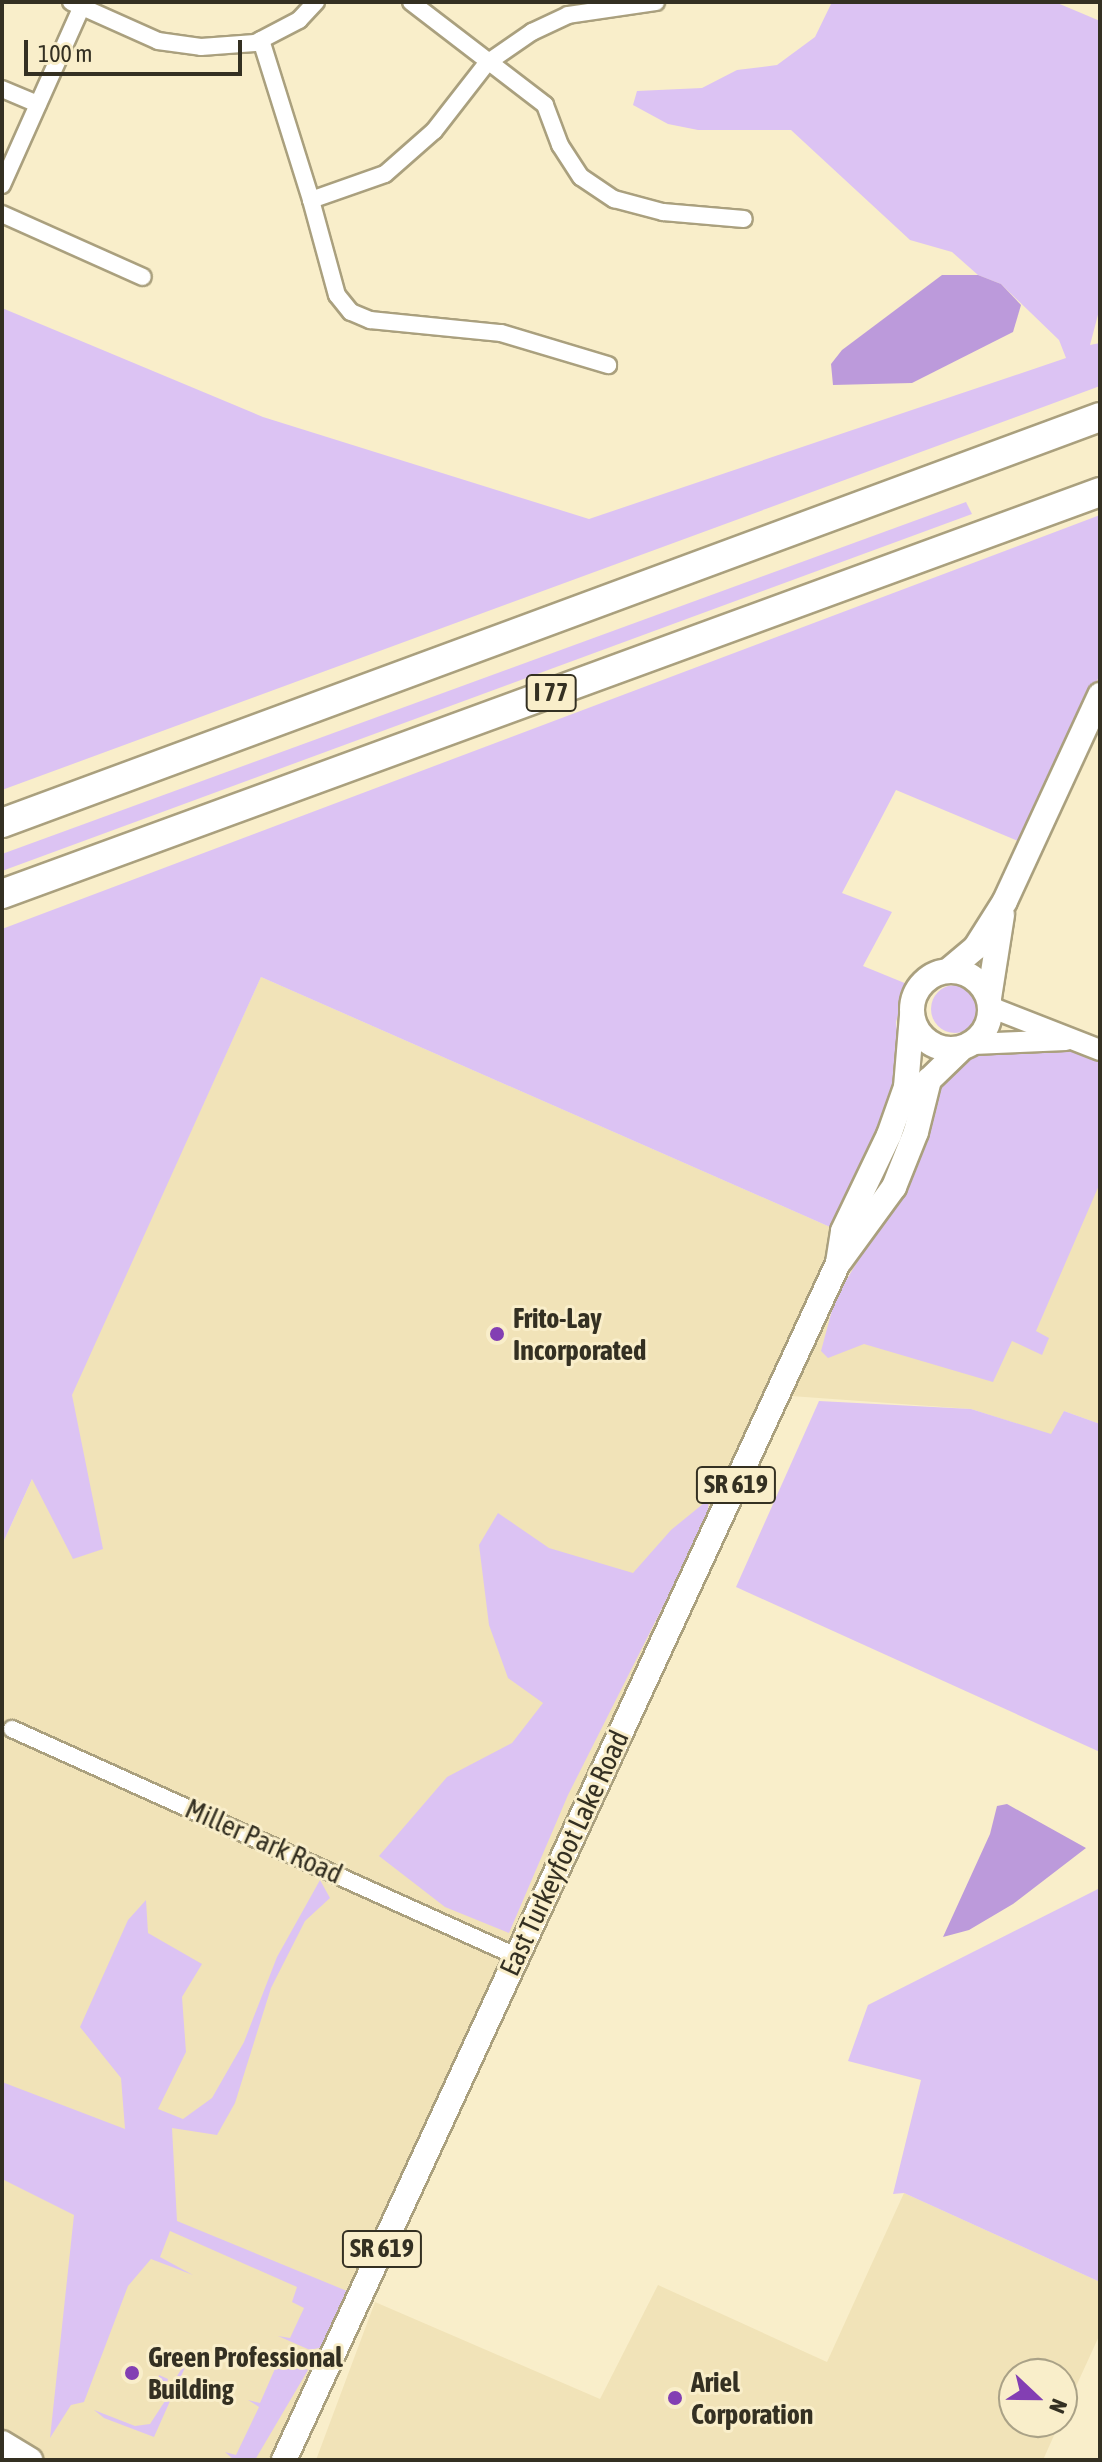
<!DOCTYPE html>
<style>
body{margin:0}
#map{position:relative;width:1102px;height:2462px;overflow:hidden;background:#f9eeca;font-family:"Asap Condensed",sans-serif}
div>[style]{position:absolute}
.built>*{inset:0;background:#f1e3b8}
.green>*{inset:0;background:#dcc3f3}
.round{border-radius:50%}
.water>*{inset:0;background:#bc9adb}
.roads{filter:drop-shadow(2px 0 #aaa07e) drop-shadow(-2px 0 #aaa07e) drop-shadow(0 2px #aaa07e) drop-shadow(0 -2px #aaa07e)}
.minor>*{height:16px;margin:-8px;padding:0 8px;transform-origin:8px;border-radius:8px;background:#fff}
.tertiary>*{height:20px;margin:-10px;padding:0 10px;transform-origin:10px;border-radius:10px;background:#fff}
.primary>*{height:24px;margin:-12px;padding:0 12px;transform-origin:12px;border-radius:12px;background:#fff}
.primary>.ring{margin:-12px;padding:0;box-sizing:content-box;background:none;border:24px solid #fff;border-radius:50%}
.motorway>*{height:28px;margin:-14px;padding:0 14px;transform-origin:14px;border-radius:14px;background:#fff}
.dots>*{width:22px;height:22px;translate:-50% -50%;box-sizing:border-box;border:4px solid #f9eeca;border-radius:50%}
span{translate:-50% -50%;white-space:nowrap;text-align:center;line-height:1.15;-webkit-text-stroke:6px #f9eeca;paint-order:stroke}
.shield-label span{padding:2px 6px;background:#f9eeca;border:2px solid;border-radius:6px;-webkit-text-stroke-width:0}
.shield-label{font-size:26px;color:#343022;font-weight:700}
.poi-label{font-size:28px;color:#343022;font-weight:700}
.left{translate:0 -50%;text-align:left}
.street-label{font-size:28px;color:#343022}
.frame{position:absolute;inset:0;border:4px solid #343022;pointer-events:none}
.north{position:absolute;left:998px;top:2358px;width:80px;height:80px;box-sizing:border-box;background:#f9eeca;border:2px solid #aaa287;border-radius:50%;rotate:112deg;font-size:22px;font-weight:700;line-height:32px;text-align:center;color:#343022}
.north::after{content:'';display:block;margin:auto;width:28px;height:36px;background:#833fb3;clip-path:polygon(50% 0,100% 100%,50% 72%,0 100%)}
.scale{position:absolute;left:24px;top:40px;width:218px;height:36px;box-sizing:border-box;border:4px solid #343022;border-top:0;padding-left:10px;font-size:24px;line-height:28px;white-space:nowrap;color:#343022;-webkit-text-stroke:6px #f9eeca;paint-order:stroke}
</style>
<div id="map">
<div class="built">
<div style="clip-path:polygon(261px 977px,830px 1227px,838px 1263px,284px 2460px,30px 2460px,2px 2443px,2px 1545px)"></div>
<div style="clip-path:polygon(1100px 1058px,1100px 1424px,1064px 1411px,1052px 1435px,971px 1409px,791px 1396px,856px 1261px)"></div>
<div style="clip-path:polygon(904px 2193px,1100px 2282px,1100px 2334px,1062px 2417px,1062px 2374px,1014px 2374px,1014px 2422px,1060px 2422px,1043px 2460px,316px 2460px,375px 2302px,600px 2399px,658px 2285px,827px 2362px)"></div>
</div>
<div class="green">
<div style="clip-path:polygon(832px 2px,1055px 2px,1100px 21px,1100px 307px,1090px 345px,1100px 343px,1100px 386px,2px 790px,2px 308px,263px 417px,589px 519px,1066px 358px,1059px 340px,1001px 284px,978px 275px,952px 252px,910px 240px,791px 130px,698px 130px,668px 124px,633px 105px,637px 91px,702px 88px,737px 70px,777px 65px,815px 37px)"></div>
<div style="clip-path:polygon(966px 502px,972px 514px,2px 871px,2px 854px)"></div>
<div style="clip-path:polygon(1100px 515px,1100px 674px,1025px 844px,896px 790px,842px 893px,892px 912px,863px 966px,907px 984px,896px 1022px,899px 1056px,888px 1107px,830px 1227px,261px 977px,72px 1395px,103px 1549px,73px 1559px,32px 1479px,2px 1545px,2px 929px)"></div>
<div class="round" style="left:931px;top:985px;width:48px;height:48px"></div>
<div style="clip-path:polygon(994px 1049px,1064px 1049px,1100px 1058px,1100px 1183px,1036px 1331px,1049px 1338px,1042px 1355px,1012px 1341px,993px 1382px,864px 1344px,828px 1358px,821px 1351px,835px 1299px,883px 1219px,936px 1087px,965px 1058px)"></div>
<div style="clip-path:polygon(819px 1401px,971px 1409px,1051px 1434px,1064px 1411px,1100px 1424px,1100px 1752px,736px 1587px)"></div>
<div style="clip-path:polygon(709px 1499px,707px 1519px,568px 1795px,509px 1933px,445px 1907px,379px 1856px,447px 1777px,512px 1743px,543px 1703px,508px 1678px,489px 1625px,479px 1545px,498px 1513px,549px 1548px,633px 1573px,671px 1530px)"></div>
<div style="clip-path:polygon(320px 1880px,330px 1898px,305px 1921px,271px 1988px,235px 2103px,217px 2135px,172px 2128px,177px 2221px,347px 2291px,323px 2347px,310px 2350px,278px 2336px,290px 2338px,304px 2308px,292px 2302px,297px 2287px,170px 2231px,160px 2257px,193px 2275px,151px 2259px,128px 2286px,84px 2402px,71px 2405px,50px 2438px,74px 2215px,2px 2179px,2px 2082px,125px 2129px,121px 2078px,80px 2027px,128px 1920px,146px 1900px,148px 1933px,202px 1964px,182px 1997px,186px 2052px,158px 2109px,183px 2119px,212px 2098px,244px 2042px,277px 1957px)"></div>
<div style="clip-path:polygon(1100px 1888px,1100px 2282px,904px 2193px,893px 2194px,921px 2080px,848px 2061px,868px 2005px)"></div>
<div style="clip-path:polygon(191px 2354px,154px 2437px,104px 2418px,94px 2410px,135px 2426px,150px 2424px,165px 2401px,158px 2397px,164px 2386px,157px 2382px,159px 2375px,168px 2379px,163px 2398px)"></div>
<div style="clip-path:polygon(281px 2355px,308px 2370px,255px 2460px,234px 2460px,225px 2452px,236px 2455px,259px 2407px,248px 2400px,260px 2403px)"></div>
</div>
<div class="water">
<div style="clip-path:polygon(942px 275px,978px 275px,1001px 284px,1021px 305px,1013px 332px,912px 383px,833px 385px,831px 364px,842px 350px)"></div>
<div style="clip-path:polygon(1007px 1804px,1086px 1848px,1013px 1904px,969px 1930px,943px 1937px,990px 1834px,997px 1806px)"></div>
</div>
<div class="roads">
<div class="minor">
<div style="left:71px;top:2px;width:95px;rotate:24.1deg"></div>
<div style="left:158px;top:41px;width:43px;rotate:7.9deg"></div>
<div style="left:201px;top:47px;width:54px;rotate:-4.2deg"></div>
<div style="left:255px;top:43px;width:50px;rotate:-27.6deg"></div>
<div style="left:299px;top:20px;width:25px;rotate:-47deg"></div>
<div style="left:411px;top:2px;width:169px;rotate:37.5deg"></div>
<div style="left:545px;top:105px;width:43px;rotate:69.4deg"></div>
<div style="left:560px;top:145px;width:38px;rotate:57deg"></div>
<div style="left:581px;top:177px;width:40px;rotate:34deg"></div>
<div style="left:614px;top:199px;width:51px;rotate:14.9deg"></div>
<div style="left:663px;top:212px;width:81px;rotate:4.9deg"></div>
<div style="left:261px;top:40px;width:168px;rotate:72.6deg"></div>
<div style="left:311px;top:200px;width:78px;rotate:-19.4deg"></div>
<div style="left:385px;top:174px;width:65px;rotate:-41.3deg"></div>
<div style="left:434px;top:131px;width:86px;rotate:-52.1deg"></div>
<div style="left:487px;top:63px;width:55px;rotate:-34.6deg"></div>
<div style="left:532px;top:32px;width:40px;rotate:-25deg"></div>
<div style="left:568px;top:15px;width:89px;rotate:-8.4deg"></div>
<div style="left:2px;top:89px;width:39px;rotate:23deg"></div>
<div style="left:2px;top:185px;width:201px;rotate:-65.9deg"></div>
<div style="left:311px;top:200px;width:98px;rotate:74.7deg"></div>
<div style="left:337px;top:295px;width:22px;rotate:51deg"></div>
<div style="left:351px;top:312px;width:21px;rotate:23deg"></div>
<div style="left:370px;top:320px;width:132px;rotate:5.7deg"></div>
<div style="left:501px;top:333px;width:112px;rotate:16.7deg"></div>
<div style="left:2px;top:214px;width:154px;rotate:24.1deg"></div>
<div style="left:12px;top:1729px;width:553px;rotate:24.25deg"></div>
</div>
<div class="tertiary">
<div style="left:990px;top:1007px;width:118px;rotate:21.4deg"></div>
<div style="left:973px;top:1044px;width:93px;rotate:-2.5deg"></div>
</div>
<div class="primary">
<div style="left:949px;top:970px;width:35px;rotate:-40deg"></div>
<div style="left:976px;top:947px;width:54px;rotate:-57.8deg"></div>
<div style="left:1005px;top:901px;width:227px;rotate:-65.2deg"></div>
<div class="ring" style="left:912px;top:971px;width:54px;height:54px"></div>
<div style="left:989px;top:998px;width:84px;rotate:-81.1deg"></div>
<div style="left:840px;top:1261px;width:92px;rotate:-53.9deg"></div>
<div style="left:894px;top:1187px;width:59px;rotate:-68.2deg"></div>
<div style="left:916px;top:1132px;width:54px;rotate:-76deg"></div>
<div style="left:929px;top:1080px;width:45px;rotate:-44.1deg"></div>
<div style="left:2px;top:2443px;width:33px;rotate:31deg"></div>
<div style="left:284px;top:2460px;width:1319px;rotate:-65.16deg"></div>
<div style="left:838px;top:1263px;width:32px;rotate:-81deg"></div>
<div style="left:843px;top:1231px;width:106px;rotate:-64.4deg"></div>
<div style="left:889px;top:1135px;width:51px;rotate:-70.5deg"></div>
<div style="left:906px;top:1087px;width:71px;rotate:-85.2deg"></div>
</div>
<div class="motorway">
<div style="left:2px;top:823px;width:1171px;rotate:-20.29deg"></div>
<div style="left:2px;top:894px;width:1169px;rotate:-20.11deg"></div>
</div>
</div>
<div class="dots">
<div style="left:497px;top:1334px;background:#833fb3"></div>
<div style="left:132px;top:2373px;background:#833fb3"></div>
<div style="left:675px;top:2398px;background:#833fb3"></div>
</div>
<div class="shield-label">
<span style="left:551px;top:693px">I 77</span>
<span style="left:736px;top:1485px">SR 619</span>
<span style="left:382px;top:2249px">SR 619</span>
</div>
<div class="poi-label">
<span class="left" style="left:513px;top:1334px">Frito-Lay<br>Incorporated</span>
<span class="left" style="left:148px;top:2373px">Green Professional<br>Building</span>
<span class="left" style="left:691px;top:2398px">Ariel<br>Corporation</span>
</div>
<div class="street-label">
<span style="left:264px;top:1841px;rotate:24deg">Miller Park Road</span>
<span style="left:564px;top:1853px;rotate:-65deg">East Turkeyfoot Lake Road</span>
</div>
<div class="frame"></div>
<div class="north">N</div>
<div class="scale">100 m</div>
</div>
